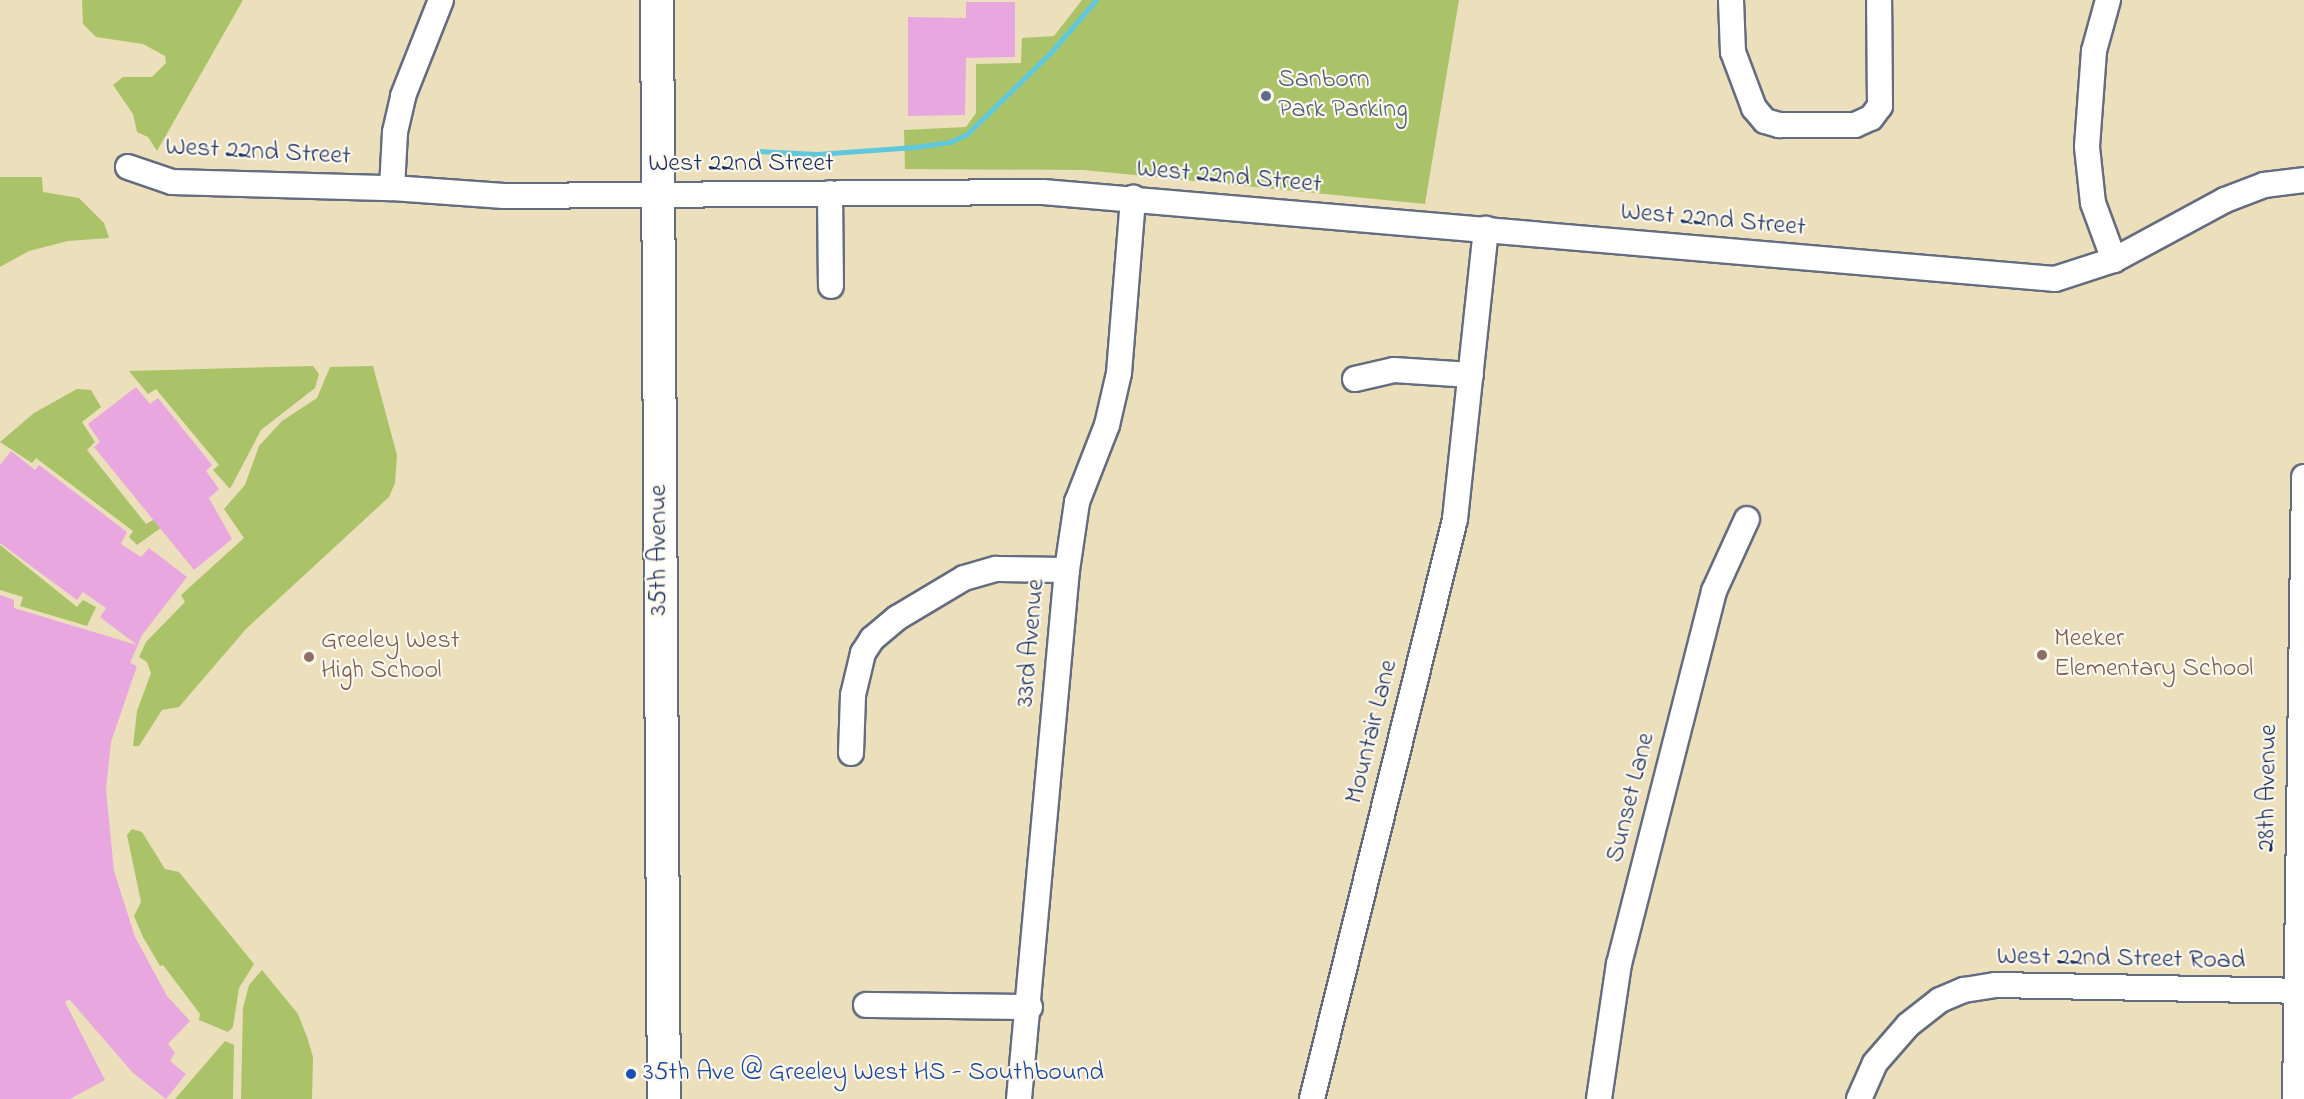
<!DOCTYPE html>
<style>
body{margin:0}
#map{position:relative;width:2304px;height:1099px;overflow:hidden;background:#ecdfbc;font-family:"Indie Flower",sans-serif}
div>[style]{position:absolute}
.green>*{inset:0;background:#abc368}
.stream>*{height:5px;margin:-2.5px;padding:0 2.5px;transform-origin:2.5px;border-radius:2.5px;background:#60c8dd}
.building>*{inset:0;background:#e8a8df}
.roads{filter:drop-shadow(2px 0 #646d7f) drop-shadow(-2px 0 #646d7f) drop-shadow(0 2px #646d7f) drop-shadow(0 -2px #646d7f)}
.minor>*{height:24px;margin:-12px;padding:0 12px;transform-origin:12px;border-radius:12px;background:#fff}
.major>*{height:32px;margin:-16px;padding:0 16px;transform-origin:16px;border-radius:16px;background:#fff}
.dots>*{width:16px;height:16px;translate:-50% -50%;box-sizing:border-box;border:3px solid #fbf7ec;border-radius:50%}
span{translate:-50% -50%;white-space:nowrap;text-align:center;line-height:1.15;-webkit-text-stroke:4.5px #fbf7ec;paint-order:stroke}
.service-label{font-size:26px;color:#4e5e75}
.left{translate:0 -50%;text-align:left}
.street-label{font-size:26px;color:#1b2f5e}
.education-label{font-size:26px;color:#785e54}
.transit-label{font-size:26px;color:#164399}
</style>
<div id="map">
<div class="green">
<div style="clip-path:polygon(82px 0,243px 0,157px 151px,148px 137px,137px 132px,133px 114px,113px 85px,123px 77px,152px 77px,166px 63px,165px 56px,143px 44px,96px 37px,83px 24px)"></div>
<div style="clip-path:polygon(1082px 0,1459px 0,1425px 204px,1084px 170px,905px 169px,904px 130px,966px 127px,976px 113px,976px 64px,1021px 63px,1022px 38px,1054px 36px)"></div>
<div style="clip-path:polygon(0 177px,42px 177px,43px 192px,79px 198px,104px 223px,109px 238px,68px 241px,29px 251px,0 267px)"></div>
<div style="clip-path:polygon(313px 366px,319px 374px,315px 388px,261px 430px,230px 489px,213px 470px,219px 465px,156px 389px,148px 394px,129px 371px)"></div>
<div style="clip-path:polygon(373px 366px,397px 455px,395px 483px,389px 497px,246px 629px,179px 707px,162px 710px,139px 746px,133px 746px,137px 711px,151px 673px,147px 662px,139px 657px,146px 642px,185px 602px,181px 595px,244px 538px,224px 509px,245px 485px,259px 446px,282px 421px,317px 398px,330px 367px)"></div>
<div style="clip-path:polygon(77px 389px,91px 390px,101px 407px,82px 422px,95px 442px,87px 450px,146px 524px,155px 519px,162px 527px,137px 545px,129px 537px,133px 531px,36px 458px,32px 463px,0 442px,34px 413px)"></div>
<div style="clip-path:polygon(0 545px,77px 607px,83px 600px,96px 607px,87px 626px,20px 606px,23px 597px,0 590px)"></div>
<div style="clip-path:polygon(132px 829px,142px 832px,165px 869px,179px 872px,254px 964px,239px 988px,233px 1027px,228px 1032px,199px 1020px,200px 1014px,163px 965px,160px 966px,143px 937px,134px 916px,141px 902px,127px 835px)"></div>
<div style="clip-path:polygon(262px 970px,298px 1014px,307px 1037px,313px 1057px,312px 1099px,241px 1099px,243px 1008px,249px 985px)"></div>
<div style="clip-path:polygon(225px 1041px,234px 1045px,233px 1099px,175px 1099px)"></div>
</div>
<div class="stream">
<div style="left:759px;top:151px;width:58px;rotate:3deg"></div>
<div style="left:817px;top:154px;width:98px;rotate:-4.1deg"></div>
<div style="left:915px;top:147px;width:35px;rotate:-8deg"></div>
<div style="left:950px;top:142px;width:19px;rotate:-25deg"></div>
<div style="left:967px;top:134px;width:117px;rotate:-44.3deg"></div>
<div style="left:1051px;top:52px;width:69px;rotate:-49.1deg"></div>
</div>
<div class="building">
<div style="clip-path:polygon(966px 2px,1015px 2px,1015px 57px,966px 58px,965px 115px,908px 116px,908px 17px,966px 18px)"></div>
<div style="clip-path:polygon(136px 387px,150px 404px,158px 398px,212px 465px,206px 471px,219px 489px,209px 498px,232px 539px,194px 570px,94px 447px,100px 442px,88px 424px)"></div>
<div style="clip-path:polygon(11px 451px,35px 470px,39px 465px,127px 532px,121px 544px,141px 557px,149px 548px,187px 577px,142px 635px,130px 663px,137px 666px,111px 742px,106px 790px,114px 871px,135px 937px,167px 996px,190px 1021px,168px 1044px,175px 1053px,170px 1061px,186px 1074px,166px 1099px,133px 1073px,69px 999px,65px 1002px,105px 1080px,70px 1099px,0 1099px,0 595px,14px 600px,14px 608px,137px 645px,100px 617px,106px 608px,83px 592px,77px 600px,0 543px,0 465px)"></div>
</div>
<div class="roads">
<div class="minor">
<div style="left:1731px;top:0;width:52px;rotate:87.8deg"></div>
<div style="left:1733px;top:52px;width:60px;rotate:69.4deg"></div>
<div style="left:1754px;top:108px;width:17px;rotate:50deg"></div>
<div style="left:1765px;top:121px;width:15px;rotate:16deg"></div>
<div style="left:1779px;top:125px;width:76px"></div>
<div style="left:1855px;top:125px;width:17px;rotate:-24deg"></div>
<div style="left:1871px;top:118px;width:15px;rotate:-53deg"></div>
<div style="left:1880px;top:106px;width:106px;rotate:-90.5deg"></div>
<div style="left:2108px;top:0;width:53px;rotate:105.4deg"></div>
<div style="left:2094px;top:51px;width:96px;rotate:94.2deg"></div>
<div style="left:2087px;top:147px;width:56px;rotate:83.9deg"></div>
<div style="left:2093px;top:203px;width:61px;rotate:69.8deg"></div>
<div style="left:128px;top:167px;width:46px;rotate:18.8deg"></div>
<div style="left:172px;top:182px;width:220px;rotate:1.6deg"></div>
<div style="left:392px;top:188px;width:112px;rotate:4.1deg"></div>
<div style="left:504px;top:196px;width:539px;rotate:-0.43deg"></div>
<div style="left:1043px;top:192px;width:1016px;rotate:4.91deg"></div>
<div style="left:2055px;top:279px;width:62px;rotate:-17.9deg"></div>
<div style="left:2114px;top:260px;width:126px;rotate:-28.4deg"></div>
<div style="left:2225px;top:200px;width:42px;rotate:-21deg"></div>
<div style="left:2264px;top:185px;width:40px;rotate:-7.1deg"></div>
<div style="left:392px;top:188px;width:56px;rotate:-86.9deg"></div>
<div style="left:395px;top:132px;width:37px;rotate:-77deg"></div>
<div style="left:403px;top:96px;width:103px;rotate:-68.4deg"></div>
<div style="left:830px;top:193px;width:93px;rotate:89.4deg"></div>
<div style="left:1355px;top:379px;width:40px;rotate:-13deg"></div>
<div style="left:1394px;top:370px;width:77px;rotate:3.7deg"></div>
<div style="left:851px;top:753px;width:58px;rotate:-88deg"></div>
<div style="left:853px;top:695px;width:43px;rotate:-76.6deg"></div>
<div style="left:863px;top:653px;width:17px;rotate:-57deg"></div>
<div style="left:872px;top:639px;width:33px;rotate:-40deg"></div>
<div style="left:897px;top:618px;width:78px;rotate:-30.8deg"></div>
<div style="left:964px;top:578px;width:33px;rotate:-16deg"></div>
<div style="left:996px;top:569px;width:71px;rotate:0.8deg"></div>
<div style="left:866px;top:1005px;width:164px;rotate:0.7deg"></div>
<div style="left:1019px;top:1099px;width:531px;rotate:-84.82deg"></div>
<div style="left:1067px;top:570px;width:69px;rotate:-81.6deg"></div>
<div style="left:1077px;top:502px;width:83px;rotate:-68.7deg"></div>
<div style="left:1107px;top:425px;width:53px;rotate:-77deg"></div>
<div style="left:1119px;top:373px;width:176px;rotate:-85.4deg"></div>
<div style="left:1312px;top:1099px;width:597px;rotate:-76.15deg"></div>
<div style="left:1455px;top:519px;width:292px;rotate:-83.9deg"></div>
<div style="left:1599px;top:1099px;width:136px;rotate:-81.6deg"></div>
<div style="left:1619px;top:964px;width:385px;rotate:-75.7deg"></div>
<div style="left:1714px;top:591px;width:79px;rotate:-65.4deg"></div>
<div style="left:1859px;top:1099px;width:39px;rotate:-66deg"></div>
<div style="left:1875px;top:1063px;width:50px;rotate:-49deg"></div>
<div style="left:1908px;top:1025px;width:41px;rotate:-38deg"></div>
<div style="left:1940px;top:1000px;width:26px;rotate:-23deg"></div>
<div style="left:1964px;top:990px;width:31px;rotate:-9deg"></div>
<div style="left:1995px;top:985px;width:309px;rotate:1.1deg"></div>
<div style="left:2295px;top:1099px;width:622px;rotate:-89.17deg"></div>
</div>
<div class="major">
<div style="left:657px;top:0;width:1099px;rotate:89.64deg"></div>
</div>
</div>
<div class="dots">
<div style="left:1266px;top:96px;background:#5c6f8a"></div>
<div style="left:2042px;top:655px;background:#8d6e63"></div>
<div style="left:309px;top:657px;background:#8d6e63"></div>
<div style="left:631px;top:1074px;background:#1a4fb4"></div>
</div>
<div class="service-label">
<span class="left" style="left:1278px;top:96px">Sanborn<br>Park Parking</span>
</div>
<div class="street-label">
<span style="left:258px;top:153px;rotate:3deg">West 22nd Street</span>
<span style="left:741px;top:165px">West 22nd Street</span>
<span style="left:1229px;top:178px;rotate:5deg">West 22nd Street</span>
<span style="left:1713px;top:221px;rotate:5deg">West 22nd Street</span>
<span style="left:660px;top:550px;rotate:-90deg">35th Avenue</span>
<span style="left:1032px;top:643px;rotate:-85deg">33rd Avenue</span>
<span style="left:1373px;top:732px;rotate:-76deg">Mountair Lane</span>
<span style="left:2269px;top:788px;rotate:-89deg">28th Avenue</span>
<span style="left:1632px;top:798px;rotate:-76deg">Sunset Lane</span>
<span style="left:2121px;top:960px;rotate:1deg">West 22nd Street Road</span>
</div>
<div class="education-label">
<span class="left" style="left:2054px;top:655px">Meeker<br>Elementary School</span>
<span class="left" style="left:321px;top:657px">Greeley West<br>High School</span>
</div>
<div class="transit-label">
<span class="left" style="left:643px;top:1074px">35th Ave @ Greeley West HS - Southbound</span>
</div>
</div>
